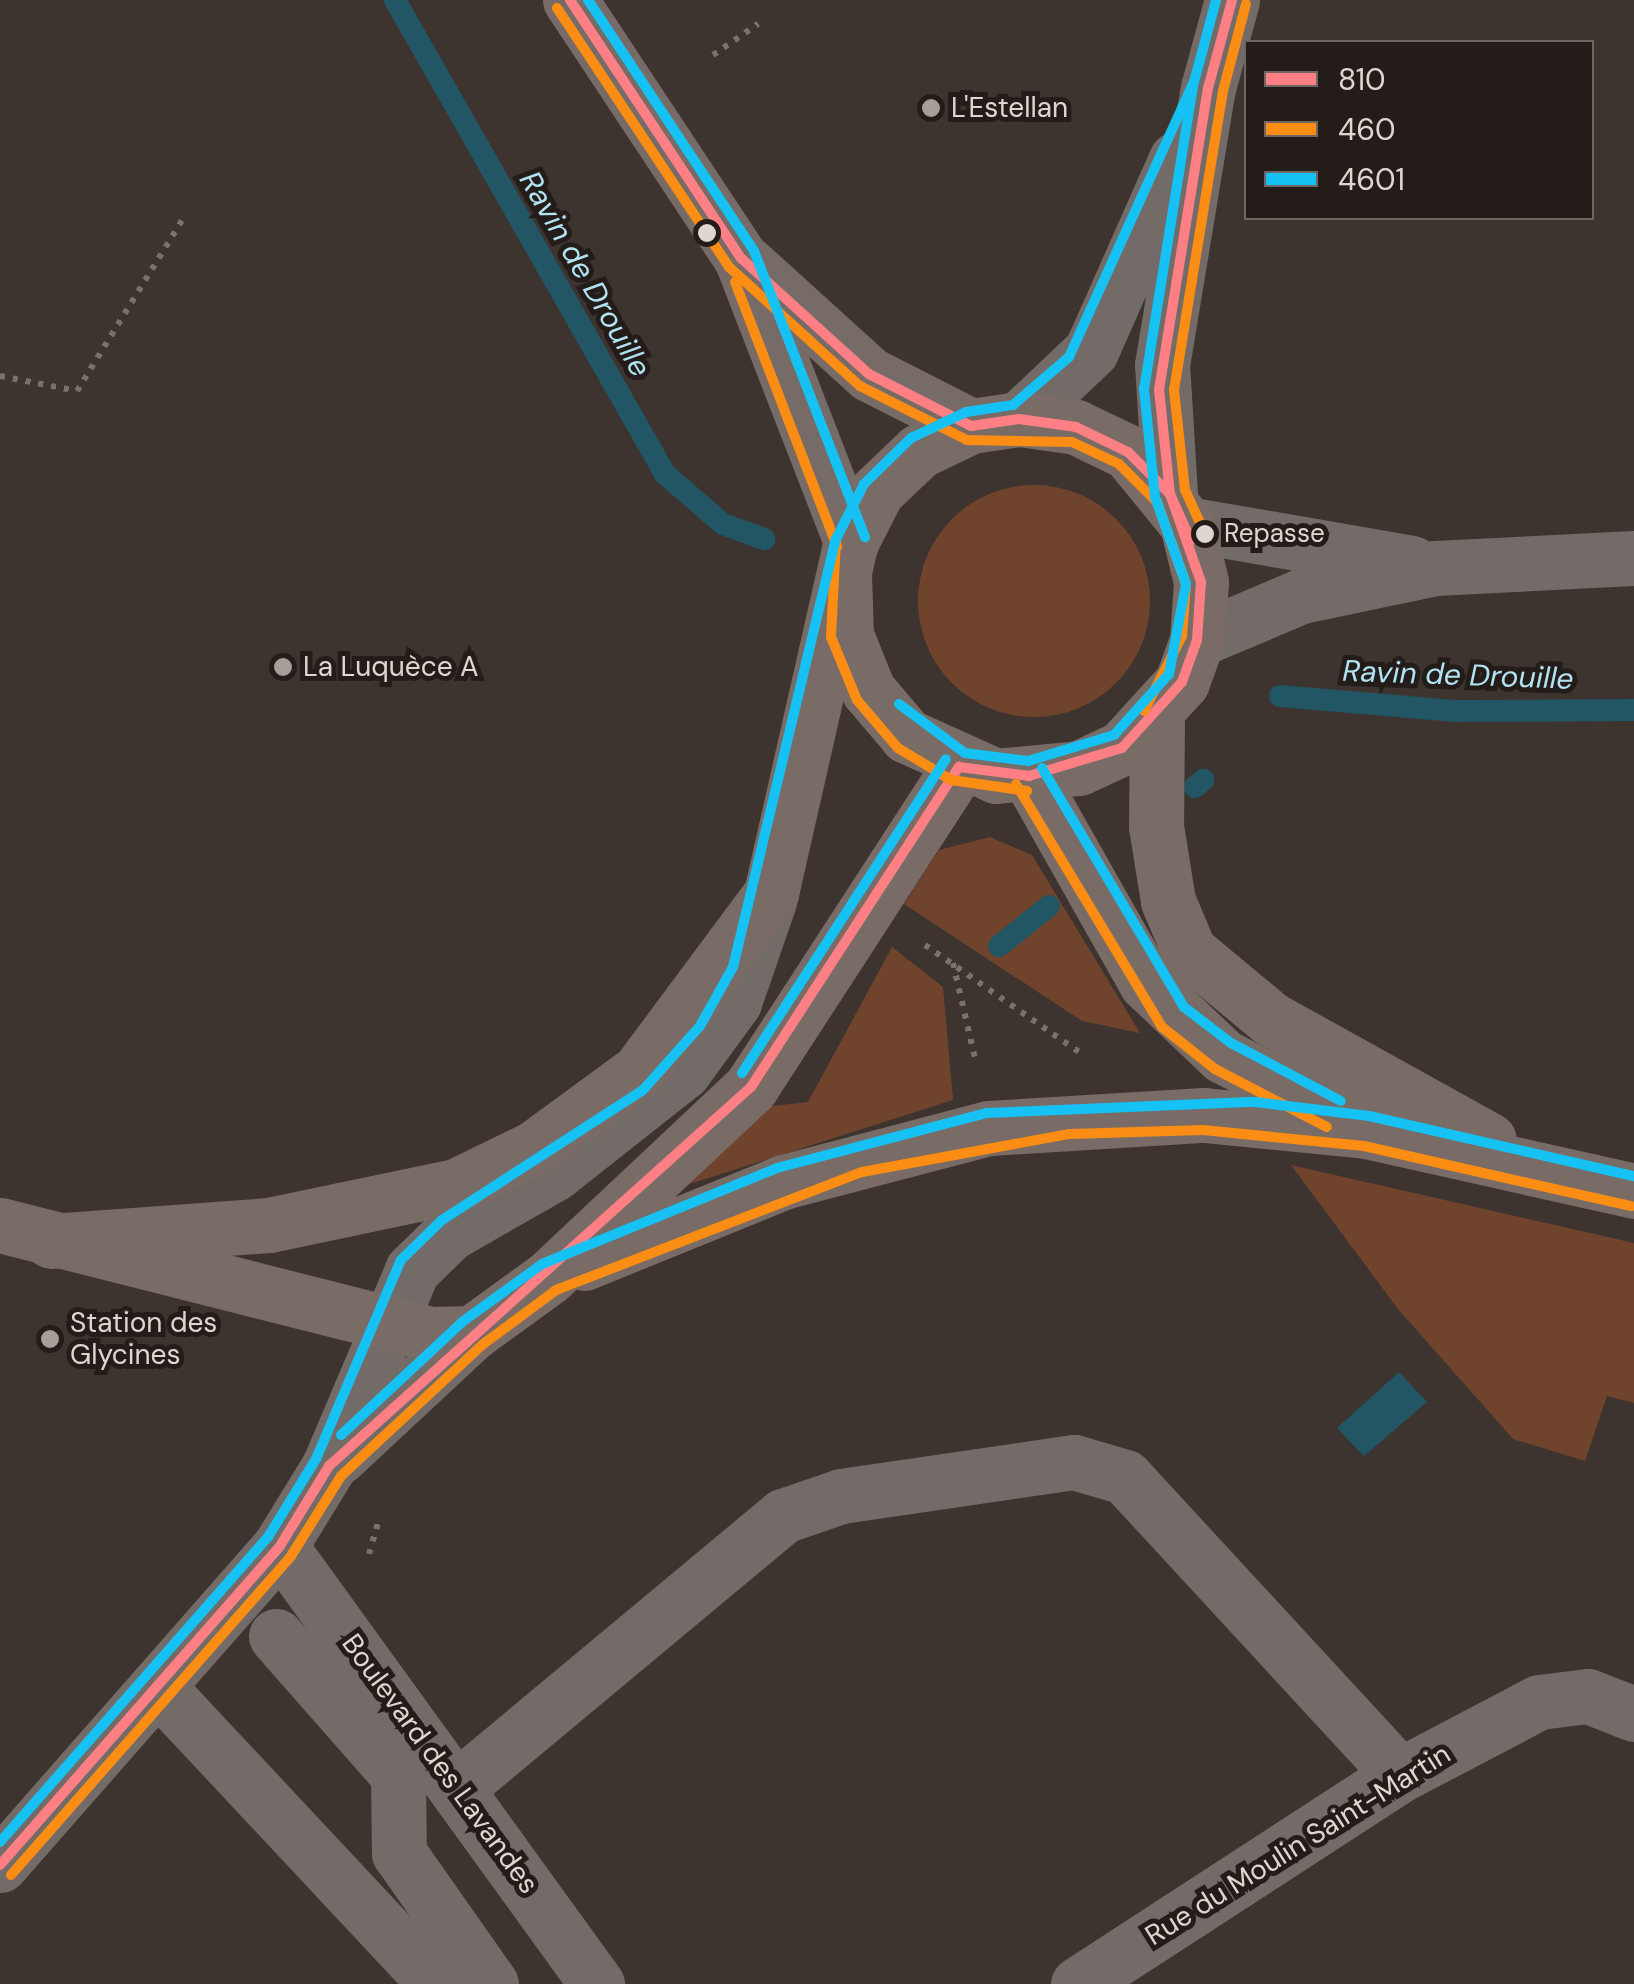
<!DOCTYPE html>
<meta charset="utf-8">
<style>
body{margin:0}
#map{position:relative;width:1634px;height:1984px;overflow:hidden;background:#3d3430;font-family:"DM Sans",sans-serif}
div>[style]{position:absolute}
.green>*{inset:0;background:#70432d}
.round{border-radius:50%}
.water>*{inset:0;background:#225664}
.stream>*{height:22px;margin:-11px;padding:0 11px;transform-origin:11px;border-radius:11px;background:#225664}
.path>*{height:6px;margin-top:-3px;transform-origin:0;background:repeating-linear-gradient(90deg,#78726f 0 5px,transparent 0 13px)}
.pedestrian>*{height:55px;margin:-27.5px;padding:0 27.5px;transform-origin:27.5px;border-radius:27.5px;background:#736b68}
.minor>*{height:55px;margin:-27.5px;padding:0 27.5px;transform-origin:27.5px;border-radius:27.5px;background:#736b68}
.tertiary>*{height:55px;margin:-27.5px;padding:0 27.5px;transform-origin:27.5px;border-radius:27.5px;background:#736b68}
.secondary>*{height:55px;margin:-27.5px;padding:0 27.5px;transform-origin:27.5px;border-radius:27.5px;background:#766b67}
.primary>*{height:55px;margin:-27.5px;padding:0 27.5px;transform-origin:27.5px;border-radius:27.5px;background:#796b65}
.bus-1>*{height:10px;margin:-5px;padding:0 5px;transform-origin:5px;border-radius:5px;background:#ff8084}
.bus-2>*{height:10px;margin:-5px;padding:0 5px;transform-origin:5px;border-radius:5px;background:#fb8d15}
.bus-3>*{height:10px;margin:-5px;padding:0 5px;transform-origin:5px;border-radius:5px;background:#16c1f3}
.dots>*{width:28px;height:28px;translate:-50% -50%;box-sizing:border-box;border:5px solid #231c19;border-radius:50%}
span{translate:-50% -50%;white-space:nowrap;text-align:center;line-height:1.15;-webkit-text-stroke:10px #231c19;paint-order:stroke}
.bus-label{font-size:26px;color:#e0d6d1}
.left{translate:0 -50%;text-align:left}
.poi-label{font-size:28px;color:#e0d6d1}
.street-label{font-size:28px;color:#e0d6d1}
.water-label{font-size:30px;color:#b2e3f3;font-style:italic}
.legend{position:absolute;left:1244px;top:40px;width:350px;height:180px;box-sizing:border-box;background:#231c19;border:2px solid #6f6663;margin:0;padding:12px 18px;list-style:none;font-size:30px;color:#e0d6d1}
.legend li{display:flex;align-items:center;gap:20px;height:50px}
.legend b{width:50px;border:2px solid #6f6663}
</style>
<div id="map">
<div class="green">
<div class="round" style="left:918px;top:485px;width:232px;height:232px"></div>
<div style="clip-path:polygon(990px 837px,1032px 855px,1140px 1033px,1082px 1021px,904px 904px,939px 850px)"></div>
<div style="clip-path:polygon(892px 947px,943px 987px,953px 1100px,690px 1184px,763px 1107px,808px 1102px)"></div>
<div style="clip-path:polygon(1291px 1165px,1634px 1243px,1634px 1403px,1607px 1396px,1585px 1461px,1513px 1439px,1398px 1309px)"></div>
</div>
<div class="water">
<div style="clip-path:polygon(1399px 1372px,1427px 1402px,1364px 1456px,1337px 1428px)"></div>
</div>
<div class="stream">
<div style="left:395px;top:0;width:546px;rotate:60.33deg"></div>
<div style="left:665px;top:474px;width:77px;rotate:40.8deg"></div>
<div style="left:723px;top:524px;width:44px;rotate:20.1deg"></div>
<div style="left:1280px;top:696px;width:177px;rotate:4.9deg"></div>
<div style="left:1456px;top:711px;width:178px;rotate:-0.3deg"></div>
<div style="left:1195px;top:787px;width:11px;rotate:-41deg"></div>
<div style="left:999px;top:946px;width:64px;rotate:-38.7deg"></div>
</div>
<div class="path">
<div style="left:713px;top:55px;width:55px;rotate:-34.6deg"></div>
<div style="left:0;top:376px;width:78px;rotate:11deg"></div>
<div style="left:77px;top:391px;width:202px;rotate:-58.4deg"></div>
<div style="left:925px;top:945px;width:188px;rotate:34.8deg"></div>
<div style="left:953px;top:963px;width:103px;rotate:77deg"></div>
<div style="left:369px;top:1554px;width:33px;rotate:-74deg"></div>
</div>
<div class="pedestrian">
<div style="left:276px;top:1636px;width:185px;rotate:48.7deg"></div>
<div style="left:398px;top:1775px;width:78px;rotate:89.3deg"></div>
<div style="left:399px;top:1853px;width:160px;rotate:54.9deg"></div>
</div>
<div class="minor">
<div style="left:1019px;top:419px;width:99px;rotate:-43.4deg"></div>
<div style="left:1091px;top:351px;width:210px;rotate:-66.1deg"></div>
<div style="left:1170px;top:494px;width:129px;rotate:-93.5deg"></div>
<div style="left:1162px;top:365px;width:281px;rotate:-80.6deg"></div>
<div style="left:1208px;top:88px;width:91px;rotate:-74.7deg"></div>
<div style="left:158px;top:1687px;width:407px;rotate:46.9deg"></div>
<div style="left:459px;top:1786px;width:422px;rotate:-39.8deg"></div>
<div style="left:783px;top:1516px;width:61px;rotate:-19deg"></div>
<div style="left:841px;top:1496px;width:235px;rotate:-8.3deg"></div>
<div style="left:1074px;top:1462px;width:53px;rotate:16.4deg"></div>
<div style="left:1125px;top:1477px;width:405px;rotate:47.3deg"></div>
<div style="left:1078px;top:1984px;width:384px;rotate:-33deg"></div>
<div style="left:1400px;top:1775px;width:157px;rotate:-27.7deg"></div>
<div style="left:1539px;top:1702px;width:49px;rotate:-7deg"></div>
<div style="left:1588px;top:1696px;width:49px;rotate:21.4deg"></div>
</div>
<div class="tertiary">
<div style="left:1187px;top:524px;width:228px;rotate:9.8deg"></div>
<div style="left:1197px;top:640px;width:113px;rotate:-22.9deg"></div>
<div style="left:1301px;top:596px;width:137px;rotate:-11.8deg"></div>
<div style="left:1435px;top:568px;width:199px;rotate:-2.9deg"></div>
<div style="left:339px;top:1457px;width:182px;rotate:-43deg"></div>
<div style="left:280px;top:1546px;width:541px;rotate:54.11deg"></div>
<div style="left:0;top:1865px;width:424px;rotate:-48.7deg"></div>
<div style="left:280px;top:1546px;width:94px;rotate:-58.5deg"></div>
<div style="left:329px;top:1466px;width:213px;rotate:-67deg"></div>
<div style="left:412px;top:1270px;width:53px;rotate:-44.2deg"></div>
<div style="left:450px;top:1233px;width:121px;rotate:-29.7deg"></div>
<div style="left:555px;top:1173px;width:163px;rotate:-38.3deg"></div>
<div style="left:683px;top:1072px;width:87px;rotate:-53.9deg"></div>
<div style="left:734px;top:1002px;width:107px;rotate:-70.9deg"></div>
</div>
<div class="secondary">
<div style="left:570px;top:0;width:310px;rotate:56.5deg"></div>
<div style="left:741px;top:258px;width:305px;rotate:68.8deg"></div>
<div style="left:749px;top:265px;width:162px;rotate:42.2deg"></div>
<div style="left:869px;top:374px;width:114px;rotate:27deg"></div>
</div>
<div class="primary">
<div style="left:1157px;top:718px;width:108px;rotate:90.5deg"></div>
<div style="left:1156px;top:826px;width:76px;rotate:80.9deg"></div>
<div style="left:1168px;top:901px;width:54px;rotate:67.2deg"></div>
<div style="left:1189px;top:951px;width:107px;rotate:39.7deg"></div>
<div style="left:1271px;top:1019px;width:249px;rotate:29deg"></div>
<div style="left:1029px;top:776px;width:238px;rotate:60.5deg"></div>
<div style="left:1146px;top:983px;width:106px;rotate:43.5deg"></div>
<div style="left:1223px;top:1056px;width:161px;rotate:27.7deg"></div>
<div style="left:1366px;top:1131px;width:275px;rotate:12.6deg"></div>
<div style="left:0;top:1225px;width:444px;rotate:14.2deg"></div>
<div style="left:430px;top:1334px;width:42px;rotate:-1.4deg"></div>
<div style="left:472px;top:1333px;width:95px;rotate:-36deg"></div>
<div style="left:549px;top:1277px;width:277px;rotate:-43.2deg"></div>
<div style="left:751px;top:1087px;width:382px;rotate:-57deg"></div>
<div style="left:51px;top:1241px;width:219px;rotate:-4.2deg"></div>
<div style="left:269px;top:1225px;width:191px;rotate:-11.8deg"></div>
<div style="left:456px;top:1186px;width:87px;rotate:-26deg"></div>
<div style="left:534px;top:1148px;width:130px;rotate:-36.3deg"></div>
<div style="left:639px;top:1071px;width:222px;rotate:-53.4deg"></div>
<div style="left:771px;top:893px;width:360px;rotate:-77.2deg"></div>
<div style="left:851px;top:542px;width:57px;rotate:-63deg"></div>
<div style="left:877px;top:491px;width:58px;rotate:-43.6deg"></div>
<div style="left:919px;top:451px;width:58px;rotate:-25.7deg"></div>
<div style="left:971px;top:426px;width:49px;rotate:-8.3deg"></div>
<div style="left:1019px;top:419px;width:58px;rotate:8deg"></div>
<div style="left:1076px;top:427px;width:58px;rotate:25.7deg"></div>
<div style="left:1128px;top:452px;width:93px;rotate:50.7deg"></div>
<div style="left:1187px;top:524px;width:60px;rotate:76.4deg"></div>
<div style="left:1201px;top:582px;width:58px;rotate:93.9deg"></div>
<div style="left:1197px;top:640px;width:45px;rotate:109.7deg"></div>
<div style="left:1182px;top:682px;width:89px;rotate:132.3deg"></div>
<div style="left:1122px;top:748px;width:47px;rotate:155.1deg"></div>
<div style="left:1079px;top:768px;width:83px;rotate:174.5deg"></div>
<div style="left:996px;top:776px;width:98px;rotate:-155.8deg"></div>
<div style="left:907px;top:736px;width:60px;rotate:-130.3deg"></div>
<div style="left:868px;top:690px;width:59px;rotate:-111.8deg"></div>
<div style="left:846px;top:635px;width:60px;rotate:-91.9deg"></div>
<div style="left:584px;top:1263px;width:215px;rotate:-22.1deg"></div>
<div style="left:783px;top:1182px;width:213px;rotate:-14.7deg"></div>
<div style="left:989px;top:1128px;width:215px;rotate:-3.5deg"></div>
<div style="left:1204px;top:1115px;width:163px;rotate:5.6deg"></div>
</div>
<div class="bus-1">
<div style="left:570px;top:0;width:310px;rotate:56.5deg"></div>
<div style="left:741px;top:258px;width:173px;rotate:42.2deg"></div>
<div style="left:869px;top:374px;width:114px;rotate:27deg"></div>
<div style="left:971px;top:426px;width:49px;rotate:-8.3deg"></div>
<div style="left:1019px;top:419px;width:58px;rotate:8deg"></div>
<div style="left:1076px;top:427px;width:58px;rotate:25.7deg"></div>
<div style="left:1128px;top:452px;width:59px;rotate:45deg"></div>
<div style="left:1170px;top:494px;width:51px;rotate:65.9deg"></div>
<div style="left:959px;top:767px;width:71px;rotate:7.3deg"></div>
<div style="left:1029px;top:776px;width:97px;rotate:-16.8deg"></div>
<div style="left:1122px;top:748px;width:89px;rotate:-47.7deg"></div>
<div style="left:1182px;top:682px;width:45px;rotate:-70.3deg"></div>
<div style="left:1197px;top:640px;width:58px;rotate:-86.1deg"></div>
<div style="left:1201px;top:582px;width:93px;rotate:-109.4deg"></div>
<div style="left:1170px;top:494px;width:105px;rotate:-96deg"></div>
<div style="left:1159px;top:390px;width:306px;rotate:-80.8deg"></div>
<div style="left:1208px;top:88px;width:91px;rotate:-74.7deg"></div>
<div style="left:0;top:1865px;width:424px;rotate:-48.7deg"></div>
<div style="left:280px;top:1546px;width:94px;rotate:-58.5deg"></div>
<div style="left:329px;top:1466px;width:567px;rotate:-41.93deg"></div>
<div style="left:751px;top:1087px;width:382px;rotate:-57deg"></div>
</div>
<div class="bus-2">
<div style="left:557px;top:8px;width:311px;rotate:56.4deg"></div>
<div style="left:729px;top:267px;width:177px;rotate:42.3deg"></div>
<div style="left:860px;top:386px;width:120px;rotate:26.8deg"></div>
<div style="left:967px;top:440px;width:105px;rotate:1.1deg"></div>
<div style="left:1072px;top:442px;width:52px;rotate:25.1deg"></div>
<div style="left:1119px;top:464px;width:54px;rotate:45deg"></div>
<div style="left:1157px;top:502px;width:87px;rotate:70.5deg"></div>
<div style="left:1186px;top:584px;width:52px;rotate:94.4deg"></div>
<div style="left:1182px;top:636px;width:84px;rotate:116.9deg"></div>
<div style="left:735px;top:282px;width:284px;rotate:68.9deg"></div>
<div style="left:1205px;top:534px;width:48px;rotate:-114.4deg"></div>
<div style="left:1185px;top:490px;width:101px;rotate:-96.3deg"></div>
<div style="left:1174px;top:390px;width:303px;rotate:-80.7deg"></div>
<div style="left:1223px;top:91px;width:90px;rotate:-75.2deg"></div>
<div style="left:836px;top:541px;width:96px;rotate:93deg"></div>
<div style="left:831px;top:637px;width:68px;rotate:67.6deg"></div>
<div style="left:857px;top:700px;width:63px;rotate:49.5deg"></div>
<div style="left:898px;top:748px;width:62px;rotate:31.1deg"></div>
<div style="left:951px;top:780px;width:77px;rotate:8.2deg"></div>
<div style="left:1016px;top:784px;width:283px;rotate:59deg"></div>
<div style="left:1162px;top:1027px;width:68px;rotate:38.4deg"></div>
<div style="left:1215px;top:1069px;width:126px;rotate:27.4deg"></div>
<div style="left:11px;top:1875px;width:424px;rotate:-48.7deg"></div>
<div style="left:291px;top:1556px;width:94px;rotate:-58deg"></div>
<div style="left:341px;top:1476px;width:192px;rotate:-42.9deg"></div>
<div style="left:482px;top:1345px;width:92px;rotate:-36.6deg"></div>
<div style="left:556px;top:1290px;width:328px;rotate:-21.1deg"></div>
<div style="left:862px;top:1172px;width:211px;rotate:-10.4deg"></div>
<div style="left:1070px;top:1134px;width:133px;rotate:-1.7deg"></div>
<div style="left:1203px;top:1130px;width:162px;rotate:5.7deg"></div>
<div style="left:1364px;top:1146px;width:274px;rotate:12.7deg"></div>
</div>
<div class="bus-3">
<div style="left:588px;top:0;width:301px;rotate:56.5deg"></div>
<div style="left:754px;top:251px;width:307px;rotate:68.8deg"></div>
<div style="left:899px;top:704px;width:82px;rotate:36.6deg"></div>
<div style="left:965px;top:753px;width:64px;rotate:7.2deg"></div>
<div style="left:1028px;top:761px;width:90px;rotate:-16.8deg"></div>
<div style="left:1114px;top:735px;width:82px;rotate:-48deg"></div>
<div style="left:1169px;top:674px;width:92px;rotate:-79.3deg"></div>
<div style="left:1186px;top:584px;width:92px;rotate:-109.6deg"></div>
<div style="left:1155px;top:497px;width:109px;rotate:-95.8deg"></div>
<div style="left:1144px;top:389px;width:307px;rotate:-80.8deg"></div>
<div style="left:1193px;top:86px;width:89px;rotate:-75deg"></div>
<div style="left:1042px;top:768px;width:278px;rotate:59.3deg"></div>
<div style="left:1184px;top:1007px;width:59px;rotate:37.5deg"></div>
<div style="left:1231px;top:1043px;width:124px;rotate:27.8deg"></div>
<div style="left:742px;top:1073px;width:374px;rotate:-57deg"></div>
<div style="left:341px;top:1435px;width:166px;rotate:-43deg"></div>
<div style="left:462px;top:1322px;width:99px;rotate:-35.9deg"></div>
<div style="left:542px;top:1264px;width:254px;rotate:-22.2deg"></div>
<div style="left:777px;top:1168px;width:217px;rotate:-14.7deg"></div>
<div style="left:987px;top:1113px;width:268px;rotate:-2.4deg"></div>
<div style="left:1255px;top:1102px;width:115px;rotate:7deg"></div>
<div style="left:1369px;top:1116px;width:272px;rotate:12.8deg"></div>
<div style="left:0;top:1842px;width:406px;rotate:-48.7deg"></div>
<div style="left:268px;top:1537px;width:92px;rotate:-58.4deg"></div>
<div style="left:316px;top:1459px;width:216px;rotate:-66.9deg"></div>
<div style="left:401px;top:1260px;width:57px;rotate:-44.3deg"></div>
<div style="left:442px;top:1220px;width:239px;rotate:-32.9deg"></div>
<div style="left:643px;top:1090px;width:86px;rotate:-48.3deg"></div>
<div style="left:700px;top:1026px;width:68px;rotate:-60.8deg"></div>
<div style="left:733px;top:967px;width:440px;rotate:-76.5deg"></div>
<div style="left:836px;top:539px;width:62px;rotate:-63deg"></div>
<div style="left:864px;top:484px;width:66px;rotate:-44.4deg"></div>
<div style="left:911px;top:438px;width:61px;rotate:-25.3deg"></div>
<div style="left:966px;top:412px;width:48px;rotate:-8.5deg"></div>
<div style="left:1013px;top:405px;width:74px;rotate:-40.6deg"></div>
<div style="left:1069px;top:357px;width:302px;rotate:-65.6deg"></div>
</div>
<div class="dots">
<div style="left:931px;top:108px;background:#a79d99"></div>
<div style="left:707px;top:233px;background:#e0d6d1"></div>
<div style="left:1205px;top:534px;background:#e0d6d1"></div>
<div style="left:283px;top:667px;background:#a79d99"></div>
<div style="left:50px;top:1339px;background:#a79d99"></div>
</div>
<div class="bus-label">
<span class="left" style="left:1224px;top:534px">Repasse</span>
</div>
<div class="poi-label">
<span class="left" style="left:951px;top:108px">L'Estellan</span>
<span class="left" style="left:303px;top:667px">La Luquèce A</span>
<span class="left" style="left:70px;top:1339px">Station des<br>Glycines</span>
</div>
<div class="street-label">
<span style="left:440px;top:1764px;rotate:54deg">Boulevard des Lavandes</span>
<span style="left:1298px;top:1845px;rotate:-32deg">Rue du Moulin Saint-Martin</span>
</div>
<div class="water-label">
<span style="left:585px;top:274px;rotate:60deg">Ravin de Drouille</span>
<span style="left:1458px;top:675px;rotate:2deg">Ravin de Drouille</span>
</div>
<ul class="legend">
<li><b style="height:12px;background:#ff8084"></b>810</li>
<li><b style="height:12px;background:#fb8d15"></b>460</li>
<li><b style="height:12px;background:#16c1f3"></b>4601</li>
</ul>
</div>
